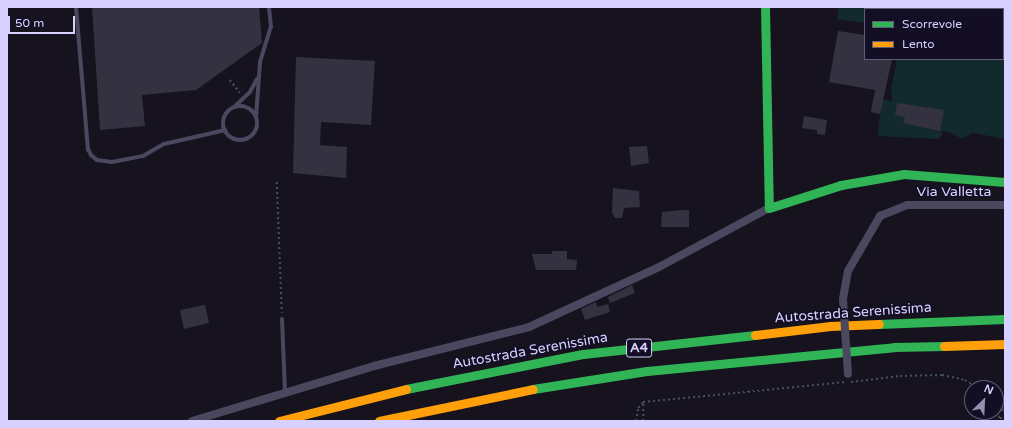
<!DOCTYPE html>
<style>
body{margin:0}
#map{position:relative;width:1012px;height:428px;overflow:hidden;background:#16131f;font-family:"Varela Round",sans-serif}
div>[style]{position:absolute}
.green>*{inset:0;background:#122a2c}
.building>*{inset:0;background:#343141}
.path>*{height:1.5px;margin-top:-0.75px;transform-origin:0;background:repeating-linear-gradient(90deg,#45505f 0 2px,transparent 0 5px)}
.lane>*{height:4px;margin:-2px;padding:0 2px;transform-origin:2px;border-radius:2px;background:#4a485f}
.lane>.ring{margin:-2px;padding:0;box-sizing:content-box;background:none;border:4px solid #4a485f;border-radius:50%}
.street>*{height:8px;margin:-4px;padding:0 4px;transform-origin:4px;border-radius:4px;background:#4a485f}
.fast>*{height:9px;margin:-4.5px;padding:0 4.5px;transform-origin:4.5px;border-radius:4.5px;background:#30b455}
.slow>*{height:9px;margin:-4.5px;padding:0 4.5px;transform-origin:4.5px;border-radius:4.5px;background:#ff9f0a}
.street-bridge>*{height:8px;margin:-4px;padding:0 4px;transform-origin:4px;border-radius:4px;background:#4a485f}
span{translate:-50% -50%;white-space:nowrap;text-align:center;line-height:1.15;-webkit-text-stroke:3.5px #130e24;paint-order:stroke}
.shield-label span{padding:1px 3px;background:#130e24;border:1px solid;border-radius:3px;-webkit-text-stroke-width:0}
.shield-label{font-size:13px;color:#d8d1ff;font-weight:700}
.street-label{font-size:14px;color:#d8d1ff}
.frame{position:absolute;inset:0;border:8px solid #d8d1ff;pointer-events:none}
.legend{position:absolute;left:864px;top:8px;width:140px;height:52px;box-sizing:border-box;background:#130e24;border:1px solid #625c7c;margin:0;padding:5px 7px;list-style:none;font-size:12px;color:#d8d1ff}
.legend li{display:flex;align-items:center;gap:8px;height:20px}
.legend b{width:20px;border:1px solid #625c7c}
.north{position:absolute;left:964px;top:380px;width:40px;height:40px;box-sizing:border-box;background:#130e24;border:1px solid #625c7c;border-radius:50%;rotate:24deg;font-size:11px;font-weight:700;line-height:16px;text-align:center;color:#d8d1ff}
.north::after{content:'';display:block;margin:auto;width:14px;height:18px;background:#948eb1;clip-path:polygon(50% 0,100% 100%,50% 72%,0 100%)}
.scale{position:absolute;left:8px;top:16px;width:67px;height:18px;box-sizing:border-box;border:2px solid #d8d1ff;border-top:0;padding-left:5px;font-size:12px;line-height:14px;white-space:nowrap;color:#d8d1ff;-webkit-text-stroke:3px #130e24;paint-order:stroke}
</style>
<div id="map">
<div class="green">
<div style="clip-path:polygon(839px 7px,903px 7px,865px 9px,865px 23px,837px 19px)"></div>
<div style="clip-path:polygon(1004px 7px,1005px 139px,973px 133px,962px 139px,951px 133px,941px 131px,942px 135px,938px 139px,878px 136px,880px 114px,871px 112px,873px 98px,892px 101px,891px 90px,897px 59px,1003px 59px)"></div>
</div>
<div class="building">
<div style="clip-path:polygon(92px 7px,259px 7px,262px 43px,196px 90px,142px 95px,145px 126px,100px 130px)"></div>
<div style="clip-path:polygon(838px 31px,865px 35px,865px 59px,892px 59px,880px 114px,871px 112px,875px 90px,829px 82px)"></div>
<div style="clip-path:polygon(296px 57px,375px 61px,371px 125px,321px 122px,320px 145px,347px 147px,346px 178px,293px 173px)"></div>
<div style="clip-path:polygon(897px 103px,944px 110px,940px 131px,903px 123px,905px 117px,895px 115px)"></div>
<div style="clip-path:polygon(804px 116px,827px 120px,825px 135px,817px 134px,817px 130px,802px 128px)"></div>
<div style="clip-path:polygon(647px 146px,649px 163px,631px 166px,629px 147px)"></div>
<div style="clip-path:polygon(613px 188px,639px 191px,640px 207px,624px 208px,622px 218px,615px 218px,612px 212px)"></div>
<div style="clip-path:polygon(681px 210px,689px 210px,689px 227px,661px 227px,662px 212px)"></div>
<div style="clip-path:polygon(552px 251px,567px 251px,567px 259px,577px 260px,576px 270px,536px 270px,532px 254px,552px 254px)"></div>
<div style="clip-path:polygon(632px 285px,635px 293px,610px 303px,608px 297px)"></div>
<div style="clip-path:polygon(596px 302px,597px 307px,608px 304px,610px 312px,585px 320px,581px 309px)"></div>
<div style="clip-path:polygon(205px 305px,209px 323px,184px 329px,180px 310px)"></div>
<div style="clip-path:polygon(997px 400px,1005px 400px,1005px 412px,997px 411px)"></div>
</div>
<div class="path">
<div style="left:230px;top:80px;width:16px;rotate:52deg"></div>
<div style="left:277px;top:182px;width:131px;rotate:87.8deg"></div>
<div style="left:851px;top:382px;width:49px;rotate:-7deg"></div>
<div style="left:900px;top:376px;width:42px;rotate:-1.4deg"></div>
<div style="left:942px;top:375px;width:24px;rotate:12deg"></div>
<div style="left:965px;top:380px;width:14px;rotate:34deg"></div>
<div style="left:996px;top:412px;width:7px;rotate:56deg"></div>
<div style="left:1000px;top:418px;width:5px"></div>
<div style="left:636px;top:421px;width:13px;rotate:-81deg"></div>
<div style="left:638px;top:408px;width:8px;rotate:-50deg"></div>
<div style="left:643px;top:402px;width:204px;rotate:-5.6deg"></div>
<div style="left:643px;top:421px;width:19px;rotate:-90deg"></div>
</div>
<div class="lane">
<div style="left:76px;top:7px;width:143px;rotate:85.2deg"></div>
<div style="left:88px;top:149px;width:7px;rotate:63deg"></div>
<div style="left:91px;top:155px;width:8px;rotate:40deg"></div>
<div style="left:97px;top:160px;width:15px;rotate:8deg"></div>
<div style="left:112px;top:162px;width:32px;rotate:-11deg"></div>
<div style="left:143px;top:156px;width:24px;rotate:-30deg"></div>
<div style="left:164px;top:144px;width:63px;rotate:-12.9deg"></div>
<div class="ring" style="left:223px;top:106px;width:30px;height:30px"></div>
<div style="left:234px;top:107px;width:22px;rotate:-43deg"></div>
<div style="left:250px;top:92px;width:15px;rotate:-62deg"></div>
<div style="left:256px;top:117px;width:55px;rotate:-85.8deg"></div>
<div style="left:260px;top:62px;width:37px;rotate:-73deg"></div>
<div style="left:271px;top:27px;width:20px;rotate:-96deg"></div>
<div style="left:282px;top:319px;width:73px;rotate:87.6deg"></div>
</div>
<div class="street">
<div style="left:843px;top:299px;width:28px;rotate:-80deg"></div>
<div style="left:848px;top:271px;width:64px;rotate:-59.8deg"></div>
<div style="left:880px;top:216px;width:29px;rotate:-22deg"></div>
<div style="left:907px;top:205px;width:98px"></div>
<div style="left:192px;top:421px;width:190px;rotate:-16.8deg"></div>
<div style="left:374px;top:366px;width:160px;rotate:-14.1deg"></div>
<div style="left:529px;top:327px;width:143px;rotate:-24.8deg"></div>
<div style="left:659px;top:267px;width:125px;rotate:-28.2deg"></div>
</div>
<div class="fast">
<div style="left:765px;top:7px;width:201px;rotate:88.9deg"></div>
<div style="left:769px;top:208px;width:76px;rotate:-17.7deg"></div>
<div style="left:841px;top:185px;width:64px;rotate:-9.9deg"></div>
<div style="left:904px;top:174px;width:101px;rotate:4.5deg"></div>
<div style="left:879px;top:324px;width:126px;rotate:-2.3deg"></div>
<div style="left:406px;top:389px;width:180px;rotate:-11.2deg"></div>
<div style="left:583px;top:354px;width:173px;rotate:-6.3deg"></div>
<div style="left:533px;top:389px;width:115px;rotate:-9deg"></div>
<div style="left:647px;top:371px;width:248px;rotate:-5.5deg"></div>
<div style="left:894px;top:347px;width:50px;rotate:-1.1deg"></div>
</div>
<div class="slow">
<div style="left:755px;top:335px;width:76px;rotate:-6.8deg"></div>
<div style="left:830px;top:326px;width:49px;rotate:-2.3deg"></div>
<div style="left:944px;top:346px;width:61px;rotate:-1.9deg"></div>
<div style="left:279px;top:421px;width:131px;rotate:-14.1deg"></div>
<div style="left:379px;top:421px;width:157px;rotate:-11.7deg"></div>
</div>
<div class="street-bridge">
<div style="left:843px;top:299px;width:75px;rotate:86.2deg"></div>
</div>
<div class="shield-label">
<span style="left:639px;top:348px">A4</span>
</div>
<div class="street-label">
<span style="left:954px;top:192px">Via Valletta</span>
<span style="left:853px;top:313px;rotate:-4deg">Autostrada Serenissima</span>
<span style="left:530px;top:351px;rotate:-10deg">Autostrada Serenissima</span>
</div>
<div class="frame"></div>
<ul class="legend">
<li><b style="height:5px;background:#30b455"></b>Scorrevole</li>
<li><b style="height:5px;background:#ff9f0a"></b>Lento</li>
</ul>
<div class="north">N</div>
<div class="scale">50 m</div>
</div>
